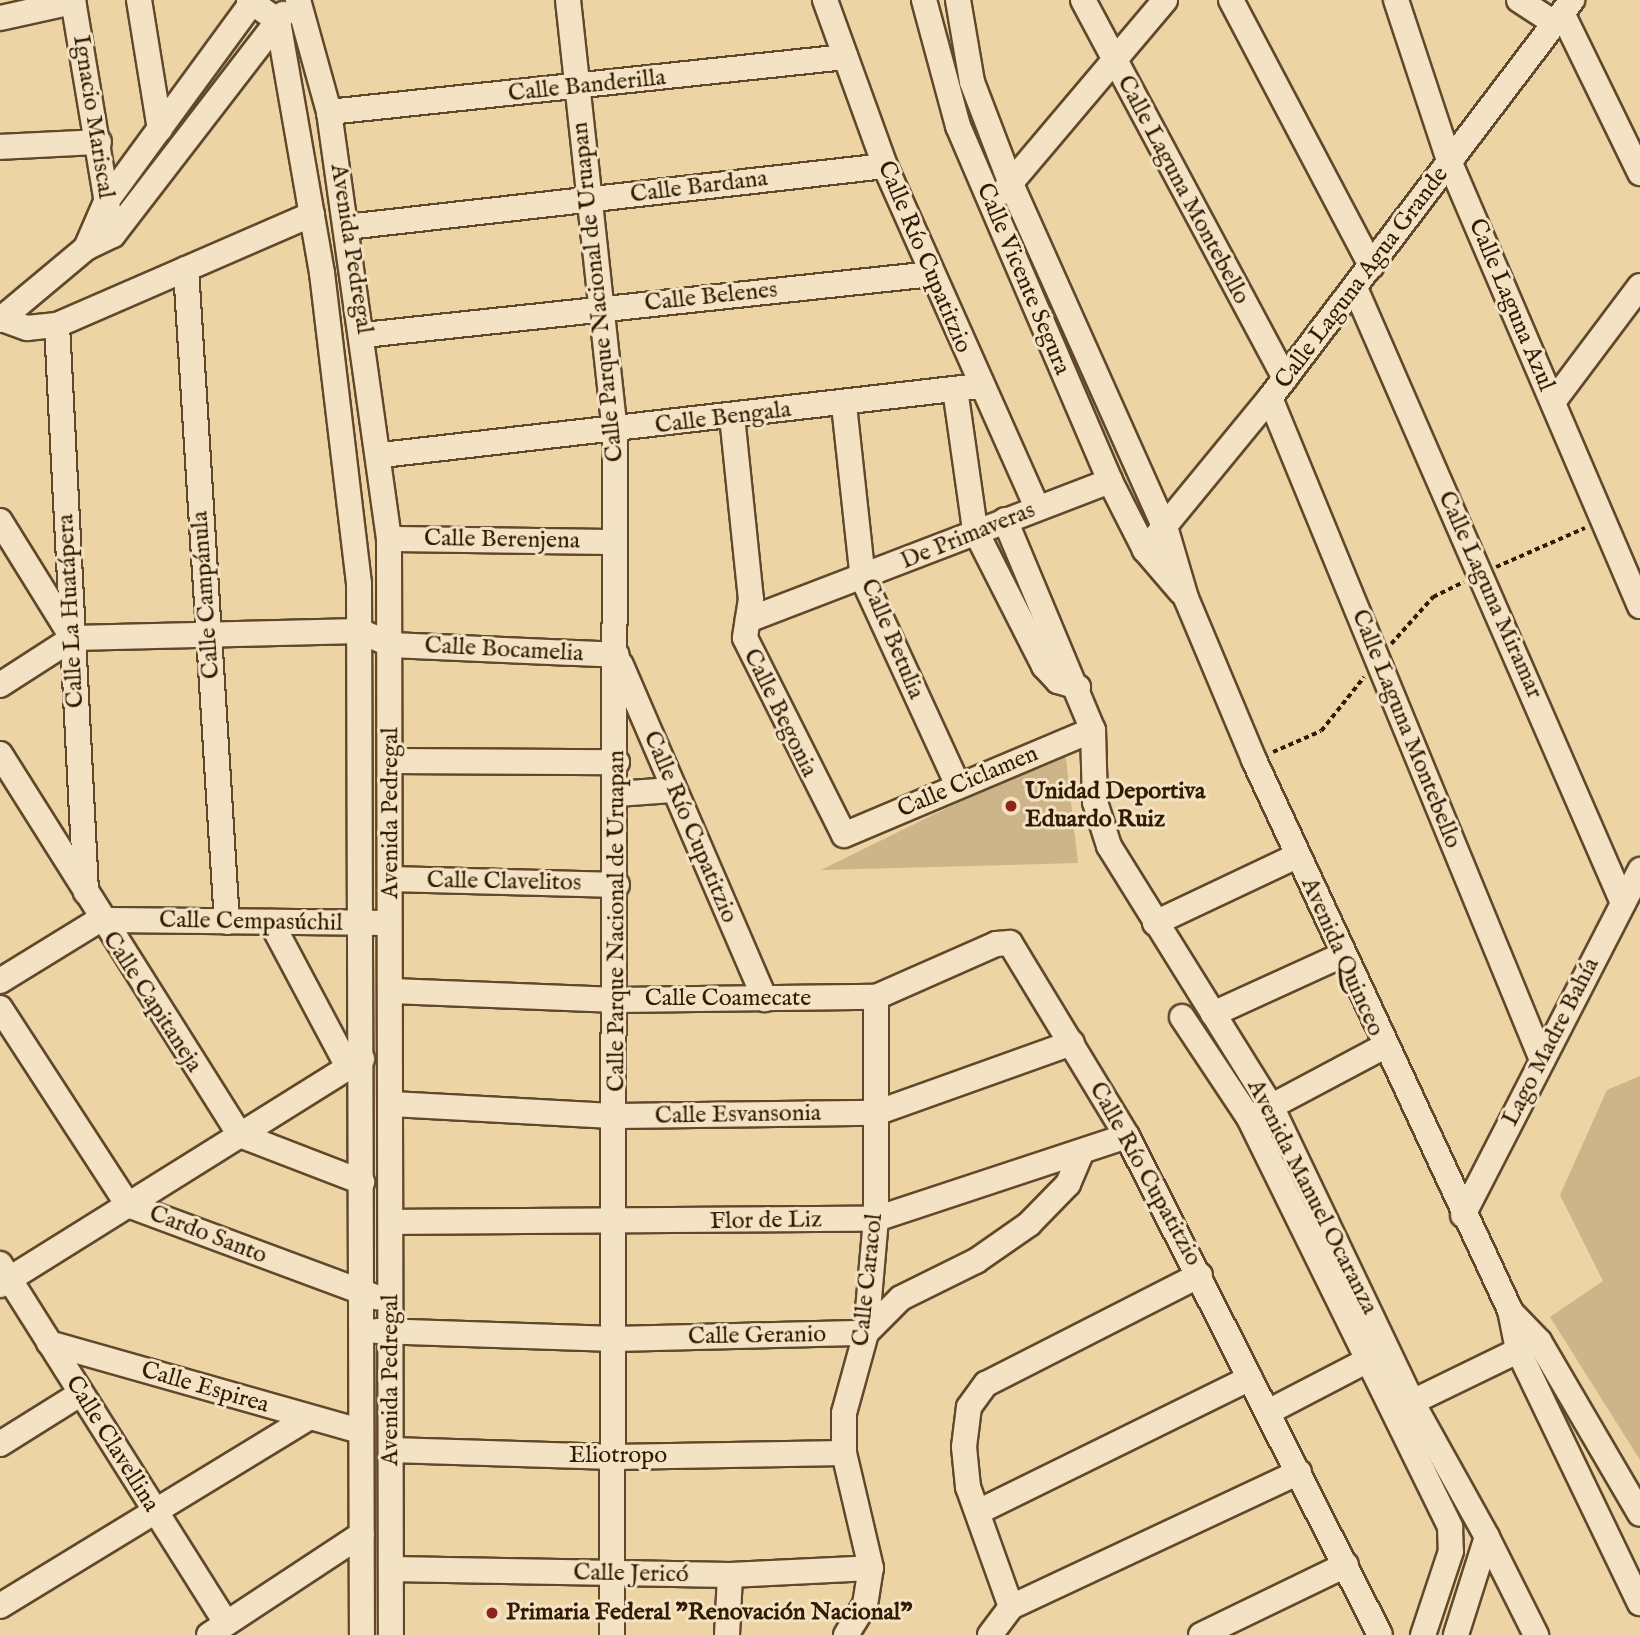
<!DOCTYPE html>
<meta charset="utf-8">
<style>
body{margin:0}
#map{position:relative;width:1640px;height:1635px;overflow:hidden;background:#ecd4a4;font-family:"IM FELL English",serif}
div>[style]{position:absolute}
.green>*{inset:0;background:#cdb489}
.path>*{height:3.5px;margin-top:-1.75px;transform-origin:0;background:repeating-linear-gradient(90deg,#331a03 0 5px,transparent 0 8.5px)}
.roads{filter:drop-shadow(2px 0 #61482b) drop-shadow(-2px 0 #61482b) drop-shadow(0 2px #61482b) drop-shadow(0 -2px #61482b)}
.minor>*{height:24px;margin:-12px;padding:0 12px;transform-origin:12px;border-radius:12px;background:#f3e3c4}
.dots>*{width:19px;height:19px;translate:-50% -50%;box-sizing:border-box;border:4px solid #f3e3c4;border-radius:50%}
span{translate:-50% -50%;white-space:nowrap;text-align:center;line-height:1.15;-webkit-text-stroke:6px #f3e3c4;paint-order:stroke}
.street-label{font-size:24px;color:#331a03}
.poi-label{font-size:24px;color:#331a03;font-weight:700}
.left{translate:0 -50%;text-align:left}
</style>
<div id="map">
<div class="green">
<div style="clip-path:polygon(1065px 750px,1078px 863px,821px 870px)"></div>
<div style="clip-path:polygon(1640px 1076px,1640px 1460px,1550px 1317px,1603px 1281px,1560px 1195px,1607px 1090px)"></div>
</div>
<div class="path">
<div style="left:1496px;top:567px;width:97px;rotate:-23.7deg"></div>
<div style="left:1391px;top:644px;width:63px;rotate:-48.2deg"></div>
<div style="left:1433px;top:597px;width:34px;rotate:-26deg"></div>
<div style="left:1273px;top:752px;width:52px;rotate:-23.6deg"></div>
<div style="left:1321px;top:731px;width:69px;rotate:-51.5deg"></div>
</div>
<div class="roads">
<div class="minor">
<div style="left:73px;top:0;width:213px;rotate:80.5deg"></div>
<div style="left:139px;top:0;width:131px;rotate:80.8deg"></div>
<div style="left:249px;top:0;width:36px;rotate:36deg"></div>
<div style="left:278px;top:21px;width:256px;rotate:80.1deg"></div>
<div style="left:322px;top:273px;width:313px;rotate:83.2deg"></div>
<div style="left:359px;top:584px;width:1051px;rotate:89.84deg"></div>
<div style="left:298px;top:0;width:116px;rotate:74.5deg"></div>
<div style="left:329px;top:112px;width:431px;rotate:82deg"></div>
<div style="left:389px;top:539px;width:1096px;rotate:89.9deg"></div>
<div style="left:568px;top:0;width:434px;rotate:83.8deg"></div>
<div style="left:615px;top:431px;width:1204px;rotate:90.14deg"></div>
<div style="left:825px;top:0;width:177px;rotate:70.1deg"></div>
<div style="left:885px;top:166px;width:374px;rotate:66deg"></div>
<div style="left:924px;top:0;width:131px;rotate:74.9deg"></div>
<div style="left:958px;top:126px;width:386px;rotate:66.8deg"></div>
<div style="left:1110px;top:481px;width:77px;rotate:63.1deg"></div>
<div style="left:1145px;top:550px;width:55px;rotate:49.4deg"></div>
<div style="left:958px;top:0;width:83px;rotate:80.3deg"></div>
<div style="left:972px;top:82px;width:109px;rotate:69.1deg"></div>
<div style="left:1011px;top:184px;width:379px;rotate:65.9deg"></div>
<div style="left:1166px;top:530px;width:71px;rotate:73.6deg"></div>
<div style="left:1186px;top:598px;width:176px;rotate:67.2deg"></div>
<div style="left:1254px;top:760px;width:607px;rotate:65.04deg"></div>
<div style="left:1510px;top:1310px;width:41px;rotate:78.7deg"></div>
<div style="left:1518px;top:1350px;width:281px;rotate:64.3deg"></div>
<div style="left:1083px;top:0;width:429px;rotate:61.9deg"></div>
<div style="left:1231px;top:0;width:301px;rotate:62.2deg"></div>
<div style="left:1396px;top:0;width:172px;rotate:71.7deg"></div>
<div style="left:1450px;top:163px;width:482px;rotate:66.8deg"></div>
<div style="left:1519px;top:0;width:44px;rotate:33deg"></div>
<div style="left:1563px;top:15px;width:176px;rotate:64deg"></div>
<div style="left:0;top:18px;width:75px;rotate:-12.4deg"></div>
<div style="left:329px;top:112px;width:519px;rotate:-6.08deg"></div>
<div style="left:0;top:147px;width:99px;rotate:-2.9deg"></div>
<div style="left:1003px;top:192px;width:251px;rotate:-49.8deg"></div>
<div style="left:347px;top:227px;width:541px;rotate:-6.47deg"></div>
<div style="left:86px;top:248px;width:50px;rotate:-66.5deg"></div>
<div style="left:106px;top:202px;width:250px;rotate:-53.8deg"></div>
<div style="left:186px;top:269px;width:654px;rotate:86.41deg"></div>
<div style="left:1355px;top:288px;width:671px;rotate:66.45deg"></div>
<div style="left:2px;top:319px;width:27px;rotate:20deg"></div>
<div style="left:27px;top:328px;width:30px;rotate:-6deg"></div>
<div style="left:57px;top:325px;width:278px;rotate:-23.5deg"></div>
<div style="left:0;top:320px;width:112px;rotate:-39.9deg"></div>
<div style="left:86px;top:248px;width:30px;rotate:-26deg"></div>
<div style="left:113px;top:235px;width:279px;rotate:-52.4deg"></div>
<div style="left:57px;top:325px;width:568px;rotate:87.07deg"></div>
<div style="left:364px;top:335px;width:571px;rotate:-6.13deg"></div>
<div style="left:955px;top:389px;width:142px;rotate:81.9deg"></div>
<div style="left:975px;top:530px;width:153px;rotate:63.1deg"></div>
<div style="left:1044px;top:666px;width:21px;rotate:47deg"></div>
<div style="left:1058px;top:681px;width:21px;rotate:17deg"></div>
<div style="left:1270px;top:398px;width:716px;rotate:67.66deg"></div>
<div style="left:1553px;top:402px;width:145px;rotate:-53.1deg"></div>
<div style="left:844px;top:405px;width:175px;rotate:83.8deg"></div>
<div style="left:863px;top:579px;width:225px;rotate:65.3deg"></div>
<div style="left:732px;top:416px;width:184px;rotate:84.1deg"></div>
<div style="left:751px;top:599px;width:39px;rotate:99deg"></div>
<div style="left:745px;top:638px;width:220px;rotate:63.3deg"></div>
<div style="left:844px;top:835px;width:270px;rotate:-22.9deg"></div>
<div style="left:382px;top:455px;width:601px;rotate:-6.59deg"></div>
<div style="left:1005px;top:520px;width:228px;rotate:67.3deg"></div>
<div style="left:1093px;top:730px;width:72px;rotate:88.4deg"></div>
<div style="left:1095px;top:802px;width:46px;rotate:72.3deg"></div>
<div style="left:1109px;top:846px;width:306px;rotate:58.1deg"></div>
<div style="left:1271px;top:1106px;width:328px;rotate:64.5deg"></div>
<div style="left:1412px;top:1402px;width:154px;rotate:60.9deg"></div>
<div style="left:1487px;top:1537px;width:103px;rotate:107.6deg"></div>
<div style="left:0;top:521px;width:137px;rotate:58.2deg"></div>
<div style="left:389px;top:539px;width:226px;rotate:0.8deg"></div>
<div style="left:1145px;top:550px;width:197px;rotate:-50.6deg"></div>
<div style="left:1270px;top:398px;width:500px;rotate:-52.8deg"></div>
<div style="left:748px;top:620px;width:388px;rotate:-21deg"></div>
<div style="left:621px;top:665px;width:364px;rotate:66.7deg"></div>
<div style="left:0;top:685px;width:87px;rotate:-32.8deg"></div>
<div style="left:73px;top:638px;width:287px;rotate:-1.4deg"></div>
<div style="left:360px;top:631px;width:34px;rotate:24deg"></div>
<div style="left:391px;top:645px;width:226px;rotate:2.5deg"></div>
<div style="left:0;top:754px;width:450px;rotate:57.8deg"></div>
<div style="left:240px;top:1135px;width:131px;rotate:21.1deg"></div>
<div style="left:390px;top:761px;width:227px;rotate:0.3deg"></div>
<div style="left:617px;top:794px;width:55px;rotate:-4.2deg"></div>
<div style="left:392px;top:879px;width:225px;rotate:1.5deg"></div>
<div style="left:271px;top:922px;width:164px;rotate:62deg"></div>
<div style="left:1155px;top:923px;width:157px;rotate:-25.3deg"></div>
<div style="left:0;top:981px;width:116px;rotate:-31.6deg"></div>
<div style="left:99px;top:920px;width:279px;rotate:0.6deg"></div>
<div style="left:392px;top:991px;width:225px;rotate:2.3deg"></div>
<div style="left:617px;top:1000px;width:259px;rotate:-0.7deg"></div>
<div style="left:876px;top:997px;width:131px;rotate:-23.8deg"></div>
<div style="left:996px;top:944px;width:14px;rotate:-4deg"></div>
<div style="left:1010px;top:943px;width:226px;rotate:58.8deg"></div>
<div style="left:1127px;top:1136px;width:559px;rotate:63.11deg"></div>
<div style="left:0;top:1008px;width:235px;rotate:57deg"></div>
<div style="left:128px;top:1205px;width:265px;rotate:20.4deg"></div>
<div style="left:1213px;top:1014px;width:140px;rotate:-24.5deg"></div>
<div style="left:1182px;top:1017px;width:121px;rotate:56.4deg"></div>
<div style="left:1249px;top:1118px;width:456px;rotate:63.8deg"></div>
<div style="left:1450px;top:1527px;width:24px;rotate:88deg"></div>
<div style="left:1451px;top:1551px;width:89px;rotate:108.4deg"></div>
<div style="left:392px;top:1104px;width:225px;rotate:3.1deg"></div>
<div style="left:617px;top:1116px;width:259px;rotate:-0.7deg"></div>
<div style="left:876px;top:1113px;width:208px;rotate:-19.7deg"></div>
<div style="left:1257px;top:1114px;width:143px;rotate:-28deg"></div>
<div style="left:1463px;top:1215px;width:388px;rotate:-62.8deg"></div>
<div style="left:392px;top:1222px;width:484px;rotate:-0.4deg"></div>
<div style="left:876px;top:1219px;width:264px;rotate:-18.3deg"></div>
<div style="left:0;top:1264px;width:424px;rotate:57.8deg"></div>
<div style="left:0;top:1285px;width:427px;rotate:-32deg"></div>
<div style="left:1510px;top:1311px;width:42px;rotate:46deg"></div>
<div style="left:1539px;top:1341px;width:200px;rotate:59.7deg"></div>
<div style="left:377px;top:1331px;width:238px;rotate:1.9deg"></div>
<div style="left:615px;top:1339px;width:251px;rotate:-1.4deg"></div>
<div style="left:866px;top:1333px;width:49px;rotate:-45deg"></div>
<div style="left:901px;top:1298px;width:84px;rotate:-26.3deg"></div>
<div style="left:976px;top:1261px;width:65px;rotate:-34.9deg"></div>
<div style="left:1029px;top:1224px;width:56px;rotate:-45.7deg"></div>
<div style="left:1068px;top:1184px;width:34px;rotate:-67deg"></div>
<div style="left:49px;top:1343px;width:324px;rotate:15.8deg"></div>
<div style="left:1400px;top:1408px;width:149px;rotate:-25.9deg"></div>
<div style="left:1268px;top:1412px;width:113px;rotate:-27.5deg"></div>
<div style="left:0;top:1444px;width:94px;rotate:-32deg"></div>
<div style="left:391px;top:1450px;width:223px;rotate:1.8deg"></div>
<div style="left:614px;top:1457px;width:230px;rotate:-1deg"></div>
<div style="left:978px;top:1512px;width:303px;rotate:-26.2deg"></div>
<div style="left:1487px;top:1537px;width:110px;rotate:63.4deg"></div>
<div style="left:391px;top:1569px;width:339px;rotate:1deg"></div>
<div style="left:730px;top:1575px;width:141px;rotate:-2.8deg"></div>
<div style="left:0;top:1606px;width:361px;rotate:-31.4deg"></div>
<div style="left:1011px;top:1607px;width:318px;rotate:-25.1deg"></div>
<div style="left:209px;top:1635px;width:183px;rotate:-33.4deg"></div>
<div style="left:727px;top:1635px;width:60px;rotate:-87.1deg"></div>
<div style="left:846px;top:1635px;width:36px;rotate:-58deg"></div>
<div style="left:865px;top:1605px;width:37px;rotate:-81deg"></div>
<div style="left:871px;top:1568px;width:118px;rotate:-103.2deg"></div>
<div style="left:844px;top:1453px;width:40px;rotate:-90deg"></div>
<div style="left:844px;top:1413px;width:83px;rotate:-74.6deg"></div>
<div style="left:866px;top:1333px;width:114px;rotate:-85deg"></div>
<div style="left:876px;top:1219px;width:222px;rotate:-90deg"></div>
<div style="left:990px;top:1635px;width:35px;rotate:-53deg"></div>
<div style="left:1011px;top:1607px;width:127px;rotate:-109.7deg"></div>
<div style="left:968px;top:1487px;width:40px;rotate:-95.7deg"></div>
<div style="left:964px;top:1447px;width:40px;rotate:-82.9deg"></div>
<div style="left:969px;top:1407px;width:29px;rotate:-54deg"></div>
<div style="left:986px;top:1384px;width:240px;rotate:-27deg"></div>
<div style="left:1201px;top:1635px;width:161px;rotate:-25.8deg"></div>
</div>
</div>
<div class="dots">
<div style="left:1011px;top:806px;background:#8f2418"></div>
<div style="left:492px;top:1613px;background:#8f2418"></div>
</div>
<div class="street-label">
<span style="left:587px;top:86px;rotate:-6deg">Calle Banderilla</span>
<span style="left:93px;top:117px;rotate:81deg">Ignacio Mariscal</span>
<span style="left:699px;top:187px;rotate:-7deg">Calle Bardana</span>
<span style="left:1183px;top:190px;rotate:62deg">Calle Laguna Montebello</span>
<span style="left:351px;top:249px;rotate:81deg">Avenida Pedregal</span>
<span style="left:924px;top:257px;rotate:67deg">Calle Río Cupatitzio</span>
<span style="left:1362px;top:278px;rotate:-53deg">Calle Laguna Agua Grande</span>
<span style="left:1023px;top:279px;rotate:67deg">Calle Vicente Segura</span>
<span style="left:598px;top:292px;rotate:-96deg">Calle Parque Nacional de Uruapan</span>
<span style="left:711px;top:297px;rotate:-6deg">Calle Belenes</span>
<span style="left:1511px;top:305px;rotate:67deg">Calle Laguna Azul</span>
<span style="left:723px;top:418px;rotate:-7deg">Calle Bengala</span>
<span style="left:968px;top:536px;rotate:-22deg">De Primaveras</span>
<span style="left:502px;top:540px;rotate:1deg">Calle Berenjena</span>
<span style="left:206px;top:595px;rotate:-94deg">Calle Campánula</span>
<span style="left:1490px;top:595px;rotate:66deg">Calle Laguna Miramar</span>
<span style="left:71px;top:611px;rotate:-93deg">Calle La Huatápera</span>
<span style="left:892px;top:639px;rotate:67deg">Calle Betulia</span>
<span style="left:504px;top:650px;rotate:3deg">Calle Bocamelia</span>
<span style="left:780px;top:713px;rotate:64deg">Calle Begonia</span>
<span style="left:1406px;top:729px;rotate:68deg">Calle Laguna Montebello</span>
<span style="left:968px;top:782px;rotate:-23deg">Calle Ciclamen</span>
<span style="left:391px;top:813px;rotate:-90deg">Avenida Pedregal</span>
<span style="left:690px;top:827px;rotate:67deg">Calle Río Cupatitzio</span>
<span style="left:504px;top:882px;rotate:1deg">Calle Clavelitos</span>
<span style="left:617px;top:921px;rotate:-90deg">Calle Parque Nacional de Uruapan</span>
<span style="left:251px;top:922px;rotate:1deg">Calle Cempasúchil</span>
<span style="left:1342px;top:957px;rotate:66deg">Avenida Quinceo</span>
<span style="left:728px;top:999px">Calle Coamecate</span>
<span style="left:152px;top:1002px;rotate:57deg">Calle Capitaneja</span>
<span style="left:1551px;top:1042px;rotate:-63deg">Lago Madre Bahía</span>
<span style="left:738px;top:1115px;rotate:-1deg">Calle Esvansonia</span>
<span style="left:1145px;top:1174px;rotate:61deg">Calle Río Cupatitzio</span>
<span style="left:1312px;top:1197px;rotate:63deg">Avenida Manuel Ocaranza</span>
<span style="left:766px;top:1221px;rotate:-1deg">Flor de Liz</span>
<span style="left:208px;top:1235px;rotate:21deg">Cardo Santo</span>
<span style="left:868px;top:1280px;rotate:-84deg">Calle Caracol</span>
<span style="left:757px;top:1336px;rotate:-1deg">Calle Geranio</span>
<span style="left:391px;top:1380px;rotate:-90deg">Avenida Pedregal</span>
<span style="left:205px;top:1388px;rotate:16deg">Calle Espirea</span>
<span style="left:112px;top:1444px;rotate:58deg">Calle Clavellina</span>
<span style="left:618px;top:1456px">Eliotropo</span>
<span style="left:631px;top:1574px;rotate:1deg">Calle Jericó</span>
</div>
<div class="poi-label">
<span class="left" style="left:1025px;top:806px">Unidad Deportiva<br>Eduardo Ruiz</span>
<span class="left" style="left:506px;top:1613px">Primaria Federal "Renovación Nacional"</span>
</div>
</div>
